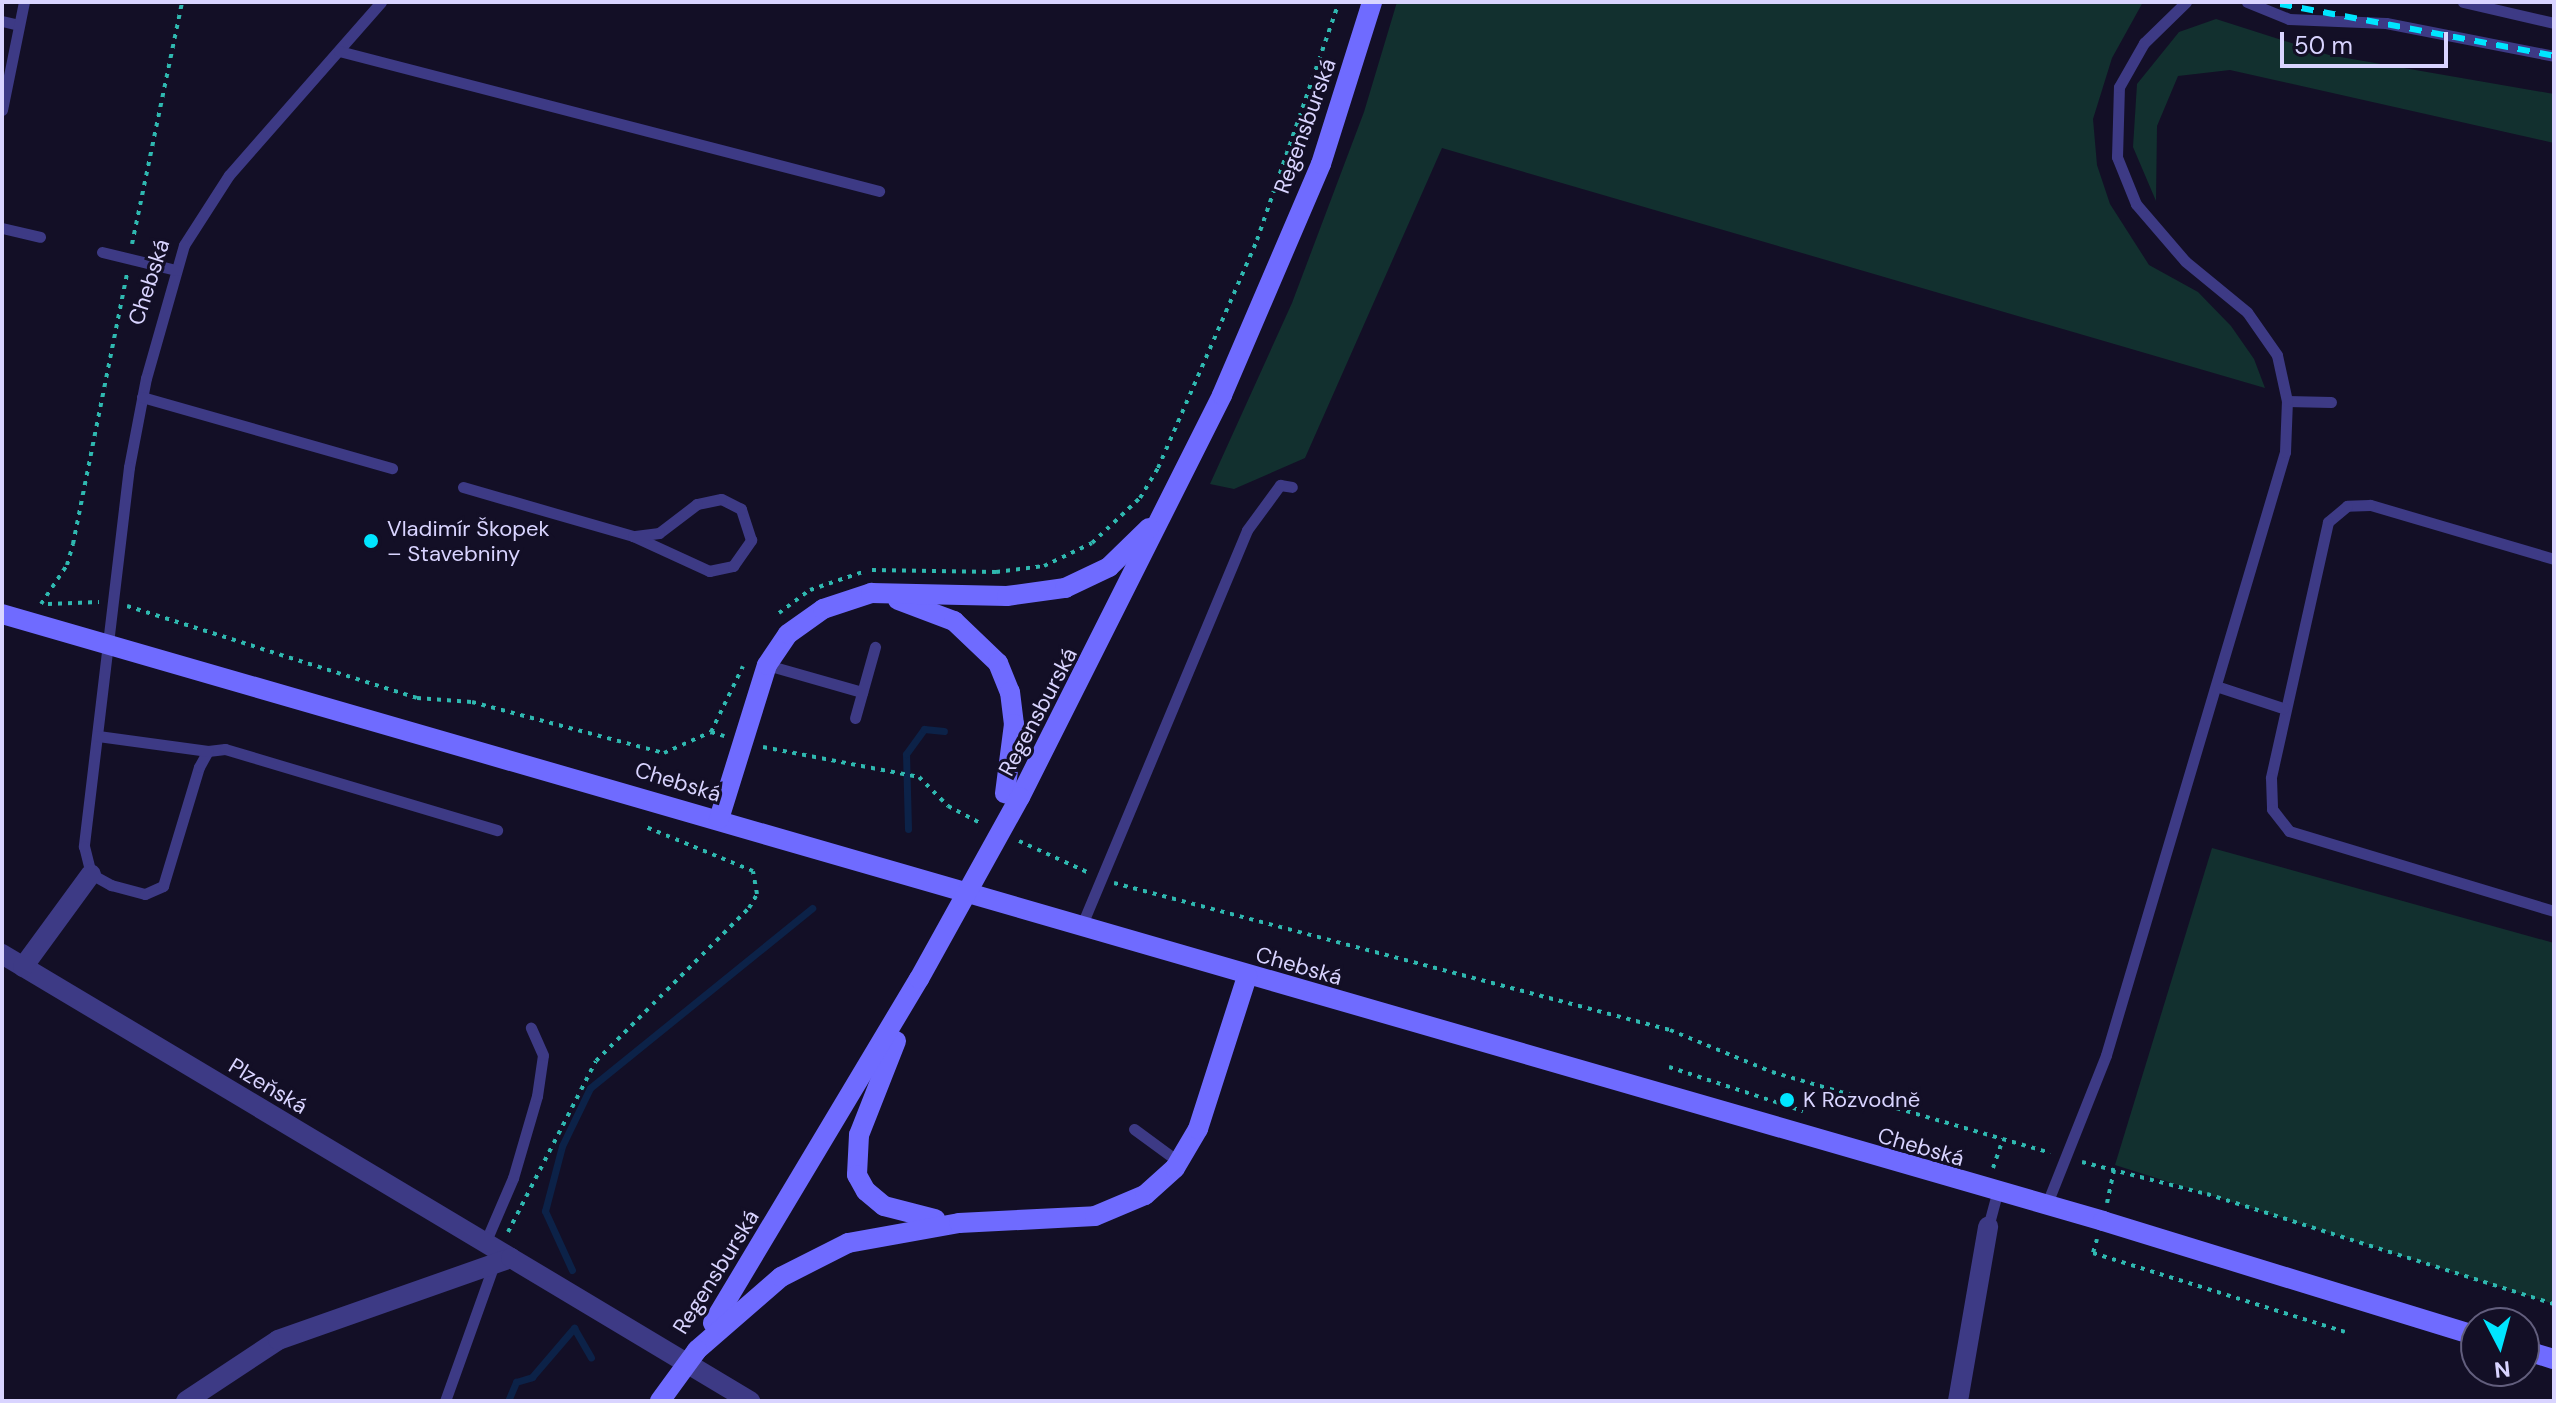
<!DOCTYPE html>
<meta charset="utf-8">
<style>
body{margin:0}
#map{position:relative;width:2556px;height:1403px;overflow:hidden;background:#130f26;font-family:"DM Sans",sans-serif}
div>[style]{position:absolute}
.green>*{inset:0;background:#12302f}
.stream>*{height:7px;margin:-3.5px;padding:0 3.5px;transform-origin:3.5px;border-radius:3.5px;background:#0c2248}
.path>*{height:4px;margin-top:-2px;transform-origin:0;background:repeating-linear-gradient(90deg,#2fb8b0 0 4px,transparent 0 10px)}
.service>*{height:11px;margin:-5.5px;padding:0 5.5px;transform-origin:5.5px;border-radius:5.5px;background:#3d3a85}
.minor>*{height:20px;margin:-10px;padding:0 10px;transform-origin:10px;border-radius:10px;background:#3d3a85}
.secondary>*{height:20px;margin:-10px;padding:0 10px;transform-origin:10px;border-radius:10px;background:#6f6bff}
.rail>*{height:6px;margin-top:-3px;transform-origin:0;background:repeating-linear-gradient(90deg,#00e5ff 0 12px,transparent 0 22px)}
.secondary-bridge>*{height:20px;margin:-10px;padding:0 10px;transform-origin:10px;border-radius:10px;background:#6f6bff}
.dots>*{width:22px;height:22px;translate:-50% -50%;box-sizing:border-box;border:4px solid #130f26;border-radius:50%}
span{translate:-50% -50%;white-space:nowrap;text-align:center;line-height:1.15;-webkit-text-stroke:6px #130f26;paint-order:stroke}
.street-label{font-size:22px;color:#d9d4ff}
.poi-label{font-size:22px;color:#d9d4ff}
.left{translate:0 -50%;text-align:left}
.frame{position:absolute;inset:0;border:4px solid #d9d4ff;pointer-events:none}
.north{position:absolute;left:2460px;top:1307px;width:80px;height:80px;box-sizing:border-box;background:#130f26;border:2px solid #625e7d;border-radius:50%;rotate:174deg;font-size:22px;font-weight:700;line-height:32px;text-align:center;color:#d9d4ff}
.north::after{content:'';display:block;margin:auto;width:28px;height:36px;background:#00e5ff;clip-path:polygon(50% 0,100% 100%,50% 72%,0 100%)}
.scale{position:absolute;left:2280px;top:32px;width:168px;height:36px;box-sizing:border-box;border:4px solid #d9d4ff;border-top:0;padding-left:10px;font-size:24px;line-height:28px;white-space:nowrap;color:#d9d4ff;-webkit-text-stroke:6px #130f26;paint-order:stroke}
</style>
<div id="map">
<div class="green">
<div style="clip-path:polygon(1397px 2px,2143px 2px,2112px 58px,2093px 119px,2097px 165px,2110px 204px,2149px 265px,2198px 292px,2231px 326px,2254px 359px,2265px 388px,1442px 148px,1305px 458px,1234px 489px,1210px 484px,1292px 303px,1364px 112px)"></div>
<div style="clip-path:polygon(2216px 19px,2329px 55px,2554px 94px,2554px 143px,2230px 70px,2178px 76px,2157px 126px,2156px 201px,2133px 147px,2137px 84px,2179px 32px)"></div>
<div style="clip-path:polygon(2212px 848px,2554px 943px,2554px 1304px,2115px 1165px)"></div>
</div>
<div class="stream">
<div style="left:908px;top:829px;width:75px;rotate:-91.5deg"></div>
<div style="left:906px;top:754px;width:31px;rotate:-54deg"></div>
<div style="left:924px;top:729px;width:20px;rotate:6deg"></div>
<div style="left:572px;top:1270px;width:65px;rotate:-114.6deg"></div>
<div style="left:545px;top:1211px;width:67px;rotate:-75.3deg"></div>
<div style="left:562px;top:1146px;width:64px;rotate:-64.2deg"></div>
<div style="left:590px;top:1088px;width:286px;rotate:-39deg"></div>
<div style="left:508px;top:1401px;width:21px;rotate:-67deg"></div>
<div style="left:516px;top:1382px;width:17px;rotate:-17deg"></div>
<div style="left:532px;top:1377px;width:65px;rotate:-49.4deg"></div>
<div style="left:574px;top:1328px;width:34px;rotate:60deg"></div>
</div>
<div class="path">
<div style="left:132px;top:244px;width:247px;rotate:-78.3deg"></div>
<div style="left:872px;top:570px;width:124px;rotate:0.9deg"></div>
<div style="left:996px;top:572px;width:48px;rotate:-7.1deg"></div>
<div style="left:1044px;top:566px;width:53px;rotate:-25.6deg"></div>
<div style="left:1092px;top:543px;width:66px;rotate:-43.2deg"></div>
<div style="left:1140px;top:498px;width:35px;rotate:-59deg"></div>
<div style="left:1158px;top:468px;width:249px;rotate:-66.5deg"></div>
<div style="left:1257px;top:240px;width:252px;rotate:-71deg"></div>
<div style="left:41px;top:604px;width:47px;rotate:-56.3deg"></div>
<div style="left:67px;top:565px;width:22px;rotate:-74deg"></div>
<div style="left:73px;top:544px;width:276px;rotate:-78.7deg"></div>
<div style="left:48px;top:604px;width:51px;rotate:-2.2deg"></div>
<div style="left:127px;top:606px;width:304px;rotate:17.6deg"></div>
<div style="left:417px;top:698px;width:55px;rotate:4.2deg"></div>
<div style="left:472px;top:702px;width:199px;rotate:14.9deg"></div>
<div style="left:664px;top:753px;width:51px;rotate:-24.1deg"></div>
<div style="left:711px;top:732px;width:14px;rotate:17deg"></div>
<div style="left:779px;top:613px;width:39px;rotate:-37deg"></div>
<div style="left:810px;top:590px;width:56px;rotate:-18.8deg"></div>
<div style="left:711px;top:732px;width:73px;rotate:-64.1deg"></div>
<div style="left:763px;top:747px;width:159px;rotate:10.9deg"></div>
<div style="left:919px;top:777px;width:41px;rotate:45deg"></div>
<div style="left:948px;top:806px;width:38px;rotate:28deg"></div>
<div style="left:1019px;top:841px;width:75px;rotate:24.5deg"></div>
<div style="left:1114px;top:883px;width:575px;rotate:14.81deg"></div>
<div style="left:1670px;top:1030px;width:110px;rotate:22.4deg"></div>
<div style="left:1772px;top:1072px;width:290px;rotate:16.2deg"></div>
<div style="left:1669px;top:1067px;width:141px;rotate:18.2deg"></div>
<div style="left:2082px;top:1162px;width:129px;rotate:14.4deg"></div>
<div style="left:2207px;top:1194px;width:364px;rotate:17.6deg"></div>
<div style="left:1993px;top:1168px;width:31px;rotate:-71deg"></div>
<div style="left:2107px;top:1203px;width:34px;rotate:-78deg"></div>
<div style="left:508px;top:1232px;width:192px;rotate:-62.8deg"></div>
<div style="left:596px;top:1061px;width:216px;rotate:-45deg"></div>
<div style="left:749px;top:908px;width:16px;rotate:-60deg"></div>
<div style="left:757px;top:894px;width:23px;rotate:-100deg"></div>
<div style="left:753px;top:871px;width:118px;rotate:-157.6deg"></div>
<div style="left:2097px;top:1239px;width:15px;rotate:106deg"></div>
<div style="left:2093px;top:1253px;width:264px;rotate:17.4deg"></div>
</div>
<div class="service">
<div style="left:381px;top:2px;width:230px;rotate:131.3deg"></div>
<div style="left:229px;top:175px;width:83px;rotate:122.7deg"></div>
<div style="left:184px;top:245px;width:138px;rotate:105.9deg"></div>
<div style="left:146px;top:378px;width:91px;rotate:100.8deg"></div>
<div style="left:129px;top:467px;width:382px;rotate:96.8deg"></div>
<div style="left:84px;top:846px;width:29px;rotate:76deg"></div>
<div style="left:91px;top:874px;width:23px;rotate:29deg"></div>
<div style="left:111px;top:885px;width:35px;rotate:15deg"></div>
<div style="left:145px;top:894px;width:20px;rotate:-24deg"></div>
<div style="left:163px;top:886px;width:124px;rotate:-73.2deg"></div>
<div style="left:199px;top:767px;width:18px;rotate:-61deg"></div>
<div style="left:208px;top:751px;width:17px;rotate:-7deg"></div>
<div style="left:225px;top:749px;width:284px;rotate:16.6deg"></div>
<div style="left:2247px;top:2px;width:45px;rotate:22deg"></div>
<div style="left:2289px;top:19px;width:97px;rotate:2.4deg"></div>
<div style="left:2386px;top:23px;width:171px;rotate:11.1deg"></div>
<div style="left:2463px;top:2px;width:93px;rotate:13deg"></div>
<div style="left:2px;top:21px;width:17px;rotate:13deg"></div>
<div style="left:339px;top:51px;width:558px;rotate:14.53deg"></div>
<div style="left:2px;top:110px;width:110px;rotate:-78.5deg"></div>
<div style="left:2px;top:228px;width:39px;rotate:13deg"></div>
<div style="left:102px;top:252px;width:76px;rotate:13.7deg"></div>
<div style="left:142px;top:397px;width:260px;rotate:15.9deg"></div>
<div style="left:2287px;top:401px;width:44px;rotate:1.3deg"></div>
<div style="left:463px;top:487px;width:177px;rotate:16.1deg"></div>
<div style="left:633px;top:536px;width:84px;rotate:24.7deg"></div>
<div style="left:709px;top:571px;width:25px;rotate:-12deg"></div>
<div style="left:733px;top:566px;width:32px;rotate:-55deg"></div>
<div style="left:751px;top:540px;width:33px;rotate:-108deg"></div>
<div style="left:741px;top:509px;width:22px;rotate:-153deg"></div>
<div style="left:721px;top:499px;width:25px;rotate:168deg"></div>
<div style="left:697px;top:504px;width:48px;rotate:142.7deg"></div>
<div style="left:659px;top:533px;width:26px;rotate:173deg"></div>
<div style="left:2554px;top:559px;width:192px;rotate:-163.6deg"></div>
<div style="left:2370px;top:505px;width:23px;rotate:178deg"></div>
<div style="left:2347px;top:506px;width:25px;rotate:140deg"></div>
<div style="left:2328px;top:522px;width:262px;rotate:102.6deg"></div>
<div style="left:2271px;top:778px;width:31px;rotate:88deg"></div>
<div style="left:2272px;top:809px;width:28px;rotate:52deg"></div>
<div style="left:2289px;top:831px;width:277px;rotate:16.8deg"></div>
<div style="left:767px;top:665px;width:99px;rotate:15.9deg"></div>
<div style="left:2216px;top:686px;width:71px;rotate:18.2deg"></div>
<div style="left:855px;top:718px;width:74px;rotate:-74.3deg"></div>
<div style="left:98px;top:736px;width:111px;rotate:7.8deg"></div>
<div style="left:1081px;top:927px;width:430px;rotate:-67.3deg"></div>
<div style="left:1247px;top:530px;width:56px;rotate:-53.7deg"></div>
<div style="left:1280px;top:485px;width:12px;rotate:9deg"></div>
<div style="left:1134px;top:1129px;width:56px;rotate:36.3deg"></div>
<div style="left:2046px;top:1206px;width:162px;rotate:-68.3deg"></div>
<div style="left:2106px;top:1055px;width:629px;rotate:-73.47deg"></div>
<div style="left:2285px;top:452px;width:51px;rotate:-87.8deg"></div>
<div style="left:2287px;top:401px;width:47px;rotate:-102.3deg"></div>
<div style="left:2277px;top:355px;width:52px;rotate:-124.9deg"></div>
<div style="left:2247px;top:312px;width:80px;rotate:-140.6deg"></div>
<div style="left:2185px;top:261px;width:75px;rotate:-130.7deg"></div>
<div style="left:2136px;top:204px;width:51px;rotate:-112deg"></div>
<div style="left:2117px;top:157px;width:70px;rotate:-88.4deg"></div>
<div style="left:2119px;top:87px;width:51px;rotate:-60.4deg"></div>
<div style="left:2144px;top:43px;width:59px;rotate:-44.3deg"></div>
<div style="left:1988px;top:1227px;width:35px;rotate:-75deg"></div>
<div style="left:485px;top:1243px;width:71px;rotate:-66.7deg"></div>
<div style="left:513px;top:1178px;width:85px;rotate:-73.7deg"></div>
<div style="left:537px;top:1096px;width:41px;rotate:-81.7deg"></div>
<div style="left:543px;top:1055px;width:30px;rotate:-114deg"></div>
<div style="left:445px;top:1401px;width:145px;rotate:-70.3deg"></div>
</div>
<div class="minor">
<div style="left:2px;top:954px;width:593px;rotate:30.85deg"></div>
<div style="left:23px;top:967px;width:115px;rotate:-53.8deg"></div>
<div style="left:186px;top:1401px;width:110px;rotate:-33.5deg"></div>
<div style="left:278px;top:1340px;width:247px;rotate:-19.4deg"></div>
<div style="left:511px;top:1258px;width:279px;rotate:30.9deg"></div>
<div style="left:1958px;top:1401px;width:177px;rotate:-80.2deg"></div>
</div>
<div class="secondary">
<div style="left:898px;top:600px;width:60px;rotate:20.6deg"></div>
<div style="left:954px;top:621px;width:61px;rotate:43.7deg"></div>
<div style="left:998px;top:663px;width:31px;rotate:68deg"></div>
<div style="left:1010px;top:692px;width:32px;rotate:83deg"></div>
<div style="left:1014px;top:724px;width:70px;rotate:97.4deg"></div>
<div style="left:2px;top:614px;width:2187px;rotate:16.11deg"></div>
<div style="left:2103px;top:1221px;width:390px;rotate:17.1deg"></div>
<div style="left:1020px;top:797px;width:450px;rotate:-63.3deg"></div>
<div style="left:1222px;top:395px;width:251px;rotate:-66.8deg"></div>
<div style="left:1321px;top:164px;width:170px;rotate:-72.5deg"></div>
<div style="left:719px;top:819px;width:161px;rotate:-72.7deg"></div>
<div style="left:767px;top:665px;width:37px;rotate:-56deg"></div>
<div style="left:788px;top:634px;width:43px;rotate:-35.5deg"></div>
<div style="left:823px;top:609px;width:51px;rotate:-18.4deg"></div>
<div style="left:871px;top:593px;width:136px;rotate:1.3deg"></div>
<div style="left:1007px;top:596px;width:59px;rotate:-7.9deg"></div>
<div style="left:1065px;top:588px;width:49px;rotate:-25.5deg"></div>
<div style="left:1109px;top:567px;width:56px;rotate:-44.3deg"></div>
<div style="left:896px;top:1041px;width:101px;rotate:111.5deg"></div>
<div style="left:859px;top:1135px;width:40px;rotate:92.9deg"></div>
<div style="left:857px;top:1175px;width:18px;rotate:61deg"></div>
<div style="left:866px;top:1191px;width:23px;rotate:40deg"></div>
<div style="left:884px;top:1206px;width:53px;rotate:14.3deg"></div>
<div style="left:713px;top:1323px;width:401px;rotate:-59.1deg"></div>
<div style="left:697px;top:1350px;width:111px;rotate:-41deg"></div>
<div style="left:781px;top:1277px;width:75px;rotate:-26.9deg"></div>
<div style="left:848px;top:1243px;width:113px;rotate:-10.2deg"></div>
<div style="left:959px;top:1223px;width:136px;rotate:-2.9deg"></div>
<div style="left:1095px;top:1216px;width:54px;rotate:-22.8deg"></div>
<div style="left:1145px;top:1195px;width:40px;rotate:-42deg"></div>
<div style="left:1175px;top:1168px;width:45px;rotate:-59.5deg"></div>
<div style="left:1198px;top:1129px;width:161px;rotate:-72.2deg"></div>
<div style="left:2524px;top:1350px;width:31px;rotate:17deg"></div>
</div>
<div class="rail">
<div style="left:2280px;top:4px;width:279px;rotate:10.7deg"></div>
</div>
<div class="secondary-bridge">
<div style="left:919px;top:979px;width:208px;rotate:-61deg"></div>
<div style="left:660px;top:1401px;width:63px;rotate:-54deg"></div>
</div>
<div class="dots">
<div style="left:371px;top:541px;background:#00e5ff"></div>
<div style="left:1787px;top:1100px;background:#00e5ff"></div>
</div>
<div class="street-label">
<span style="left:1305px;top:126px;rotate:-70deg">Regensburská</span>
<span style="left:149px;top:282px;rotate:-72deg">Chebská</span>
<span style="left:1038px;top:712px;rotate:-62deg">Regensburská</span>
<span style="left:678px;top:782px;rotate:17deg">Chebská</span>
<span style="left:1299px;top:966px;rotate:16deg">Chebská</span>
<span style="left:268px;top:1086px;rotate:31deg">Plzeňská</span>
<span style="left:1921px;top:1147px;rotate:16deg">Chebská</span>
<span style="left:716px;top:1272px;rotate:-58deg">Regensburská</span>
</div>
<div class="poi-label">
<span class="left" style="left:387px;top:541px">Vladimír Škopek<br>– Stavebniny</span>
<span class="left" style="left:1803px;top:1100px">K Rozvodně</span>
</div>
<div class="frame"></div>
<div class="north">N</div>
<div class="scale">50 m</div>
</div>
